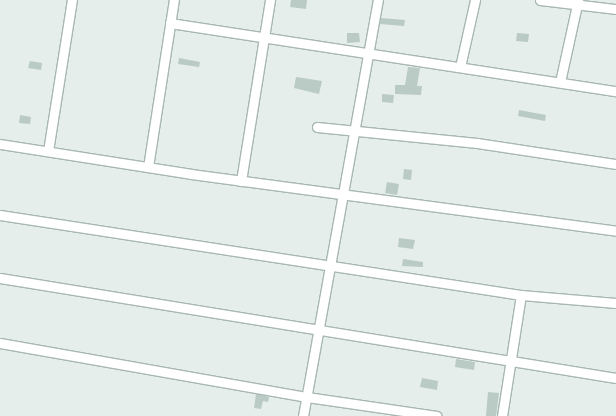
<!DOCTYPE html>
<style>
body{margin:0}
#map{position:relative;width:616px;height:416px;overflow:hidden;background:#e5eeeb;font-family:"IBM Plex Sans",sans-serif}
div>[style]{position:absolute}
.building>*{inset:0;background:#bacac4}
.roads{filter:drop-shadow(1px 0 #a7b7b3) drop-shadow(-1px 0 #a7b7b3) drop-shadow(0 1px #a7b7b3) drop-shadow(0 -1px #a7b7b3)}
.minor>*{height:9px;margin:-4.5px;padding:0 4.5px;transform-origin:4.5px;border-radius:4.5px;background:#fff}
span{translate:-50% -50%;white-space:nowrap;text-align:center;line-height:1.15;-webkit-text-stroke:4px #f6faf8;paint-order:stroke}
</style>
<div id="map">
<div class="building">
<div style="clip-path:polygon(291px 0,307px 0,306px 9px,290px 7px)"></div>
<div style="clip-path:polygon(381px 18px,405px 20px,404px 26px,380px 24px)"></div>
<div style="clip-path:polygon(347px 33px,359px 33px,360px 42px,347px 43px)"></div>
<div style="clip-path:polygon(517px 33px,529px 34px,528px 42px,516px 41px)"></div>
<div style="clip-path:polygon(179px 58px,200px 62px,199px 67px,178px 64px)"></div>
<div style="clip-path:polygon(30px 61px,42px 63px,41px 70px,28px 68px)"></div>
<div style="clip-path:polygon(408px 67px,420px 68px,417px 86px,422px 86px,421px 95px,395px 94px,395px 85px,405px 85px)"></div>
<div style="clip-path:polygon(296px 77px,322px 81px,319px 94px,294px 88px)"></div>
<div style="clip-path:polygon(382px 94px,394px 95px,393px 103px,382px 102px)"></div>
<div style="clip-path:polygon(519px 110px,546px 115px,545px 121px,518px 116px)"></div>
<div style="clip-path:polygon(20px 115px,31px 117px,30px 124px,19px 123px)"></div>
<div style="clip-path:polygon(404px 169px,412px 170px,411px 180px,403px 179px)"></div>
<div style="clip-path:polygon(387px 182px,399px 184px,397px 195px,385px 193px)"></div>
<div style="clip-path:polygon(399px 238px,415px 240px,413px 249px,398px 247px)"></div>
<div style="clip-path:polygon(403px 259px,423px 262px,423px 267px,402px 266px)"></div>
<div style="clip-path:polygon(456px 359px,475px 362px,474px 370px,455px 367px)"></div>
<div style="clip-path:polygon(422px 378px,438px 381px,437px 390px,420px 387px)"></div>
<div style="clip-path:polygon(488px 392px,499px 393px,496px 416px,486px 416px)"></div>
<div style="clip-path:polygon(256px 394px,269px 397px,268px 402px,263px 401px,261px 409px,254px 408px)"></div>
</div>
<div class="roads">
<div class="minor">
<div style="left:540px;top:0;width:77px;rotate:6.8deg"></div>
<div style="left:170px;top:23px;width:451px;rotate:8.7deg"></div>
<div style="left:460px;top:67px;width:69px;rotate:-77.4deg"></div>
<div style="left:560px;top:82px;width:84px;rotate:-77.6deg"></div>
<div style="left:317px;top:127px;width:161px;rotate:5.7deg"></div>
<div style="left:477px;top:143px;width:141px;rotate:8.6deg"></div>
<div style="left:0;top:144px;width:193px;rotate:8.9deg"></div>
<div style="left:191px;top:174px;width:429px;rotate:7.6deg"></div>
<div style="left:48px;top:151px;width:153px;rotate:-81deg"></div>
<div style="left:148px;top:167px;width:169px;rotate:-81.2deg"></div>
<div style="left:241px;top:181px;width:183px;rotate:-80.9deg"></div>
<div style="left:0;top:215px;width:527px;rotate:8.73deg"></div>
<div style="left:521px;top:295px;width:95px;rotate:4.8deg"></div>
<div style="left:0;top:278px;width:624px;rotate:9.22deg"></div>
<div style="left:0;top:343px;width:312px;rotate:10deg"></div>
<div style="left:307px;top:397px;width:131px;rotate:8.3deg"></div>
<div style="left:303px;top:416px;width:423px;rotate:-79.8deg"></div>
<div style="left:502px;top:416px;width:122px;rotate:-81.1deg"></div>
</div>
</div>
</div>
